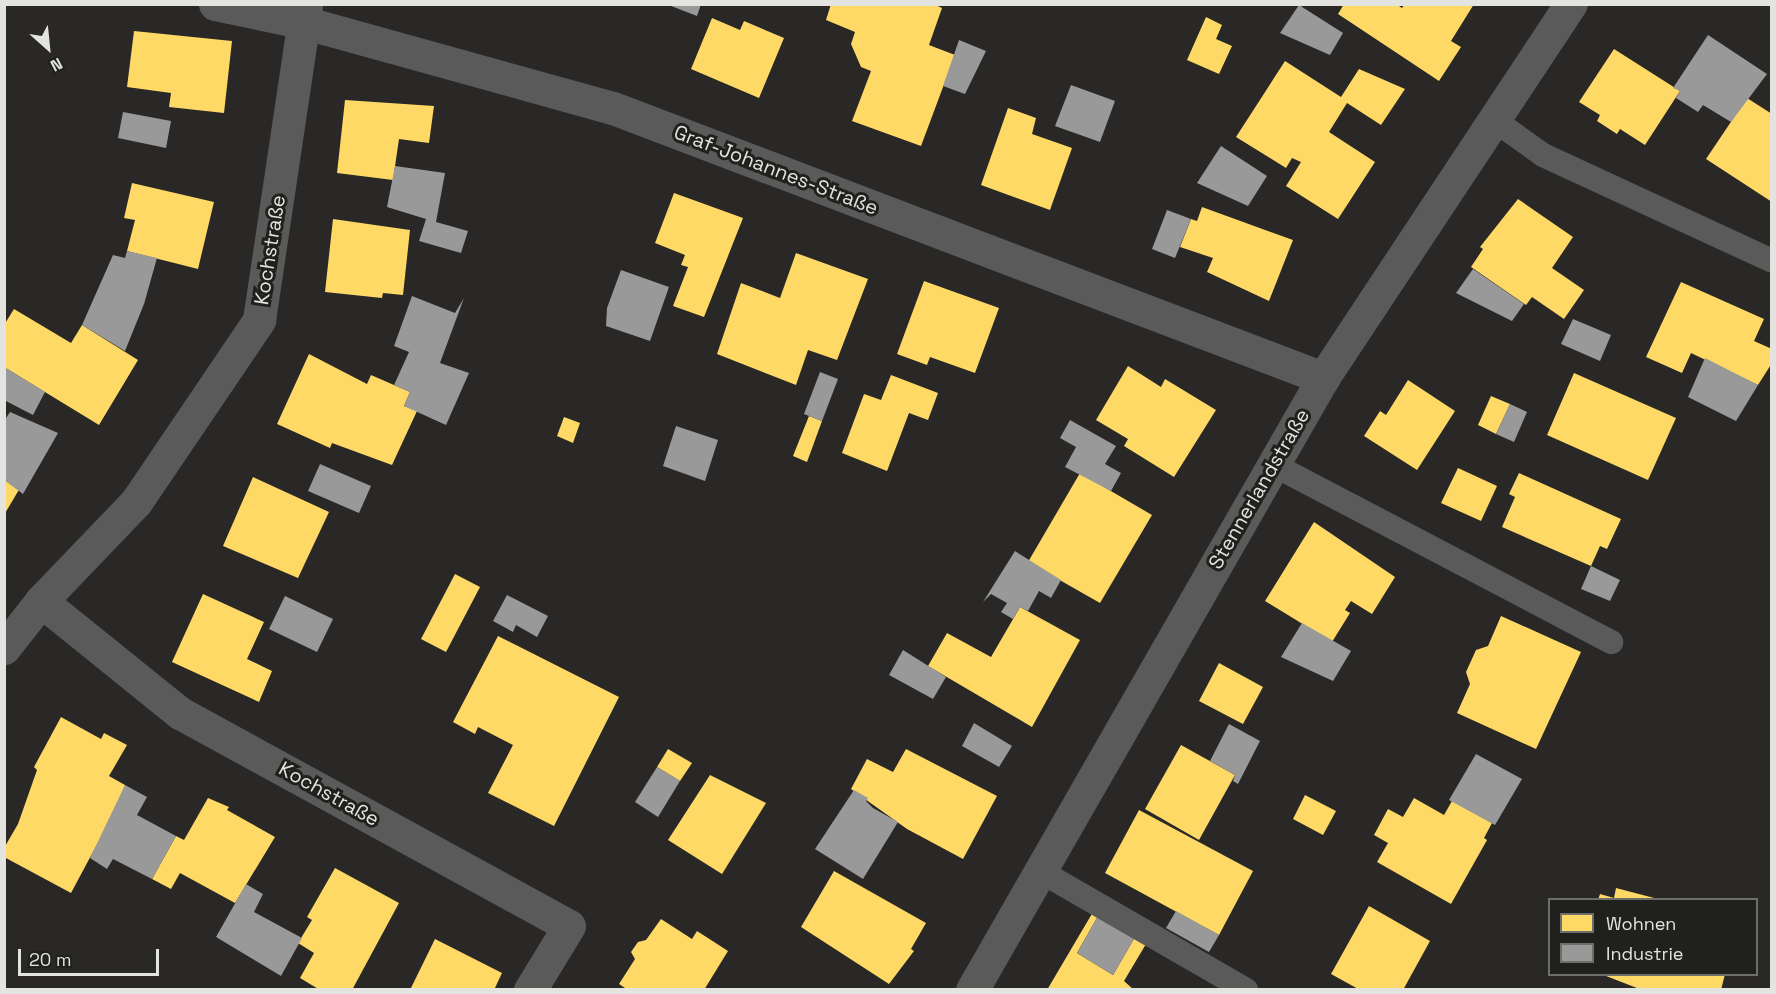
<!DOCTYPE html>
<meta charset="utf-8">
<style>
body{margin:0}
#map{position:relative;width:1776px;height:994px;overflow:hidden;background:#292826;font-family:"Space Grotesk",sans-serif}
div>[style]{position:absolute}
.homes>*{inset:0;background:#ffd966}
.industry>*{inset:0;background:#999}
.service>*{height:24px;margin:-12px;padding:0 12px;transform-origin:12px;border-radius:12px;background:#5a5a5a}
.minor>*{height:33px;margin:-16.5px;padding:0 16.5px;transform-origin:16.5px;border-radius:16.5px;background:#5a5a5a}
span{translate:-50% -50%;white-space:nowrap;text-align:center;line-height:1.15;-webkit-text-stroke:6px #20201c;paint-order:stroke}
.street-label{font-size:20px;color:#e3e3e0}
.frame{position:absolute;inset:0;border:6px solid #e3e3e0;pointer-events:none}
.legend{position:absolute;left:1548px;top:898px;width:210px;height:78px;box-sizing:border-box;background:#20201c;border:2px solid #6e6e6a;margin:0;padding:8px 10px;list-style:none;font-size:18px;color:#e3e3e0}
.legend li{display:flex;align-items:center;gap:12px;height:30px}
.legend b{width:30px;border:2px solid #6e6e6a}
.north{position:absolute;left:18px;top:18px;width:60px;height:60px;-webkit-text-stroke:4px #20201c;paint-order:stroke;rotate:153deg;font-size:16px;font-weight:700;line-height:24px;text-align:center;color:#e3e3e0}
.north::after{content:'';display:block;margin:auto;width:21px;height:27px;background:#e3e3e0;clip-path:polygon(50% 0,100% 100%,50% 72%,0 100%)}
.scale{position:absolute;left:18px;top:949px;width:141px;height:27px;box-sizing:border-box;border:3px solid #e3e3e0;border-top:0;padding-left:8px;font-size:18px;line-height:21px;white-space:nowrap;color:#e3e3e0;-webkit-text-stroke:4px #20201c;paint-order:stroke}
</style>
<div id="map">
<div class="homes">
<div style="clip-path:polygon(831px 4px,933px 4px,942px 8px,929px 45px,955px 55px,921px 146px,852px 121px,871px 71px,861px 67px,851px 44px,855px 32px,826px 20px)"></div>
<div style="clip-path:polygon(1344px 4px,1396px 4px,1402px 8px,1405px 4px,1474px 4px,1451px 41px,1461px 47px,1439px 81px,1338px 14px)"></div>
<div style="clip-path:polygon(1206px 17px,1222px 25px,1216px 39px,1232px 46px,1219px 74px,1187px 60px)"></div>
<div style="clip-path:polygon(712px 18px,740px 30px,744px 21px,784px 38px,759px 98px,691px 69px)"></div>
<div style="clip-path:polygon(134px 31px,232px 41px,224px 113px,169px 107px,171px 93px,127px 87px)"></div>
<div style="clip-path:polygon(1614px 49px,1680px 91px,1645px 145px,1620px 129px,1617px 134px,1597px 121px,1600px 115px,1579px 102px)"></div>
<div style="clip-path:polygon(1285px 61px,1341px 97px,1359px 69px,1405px 89px,1381px 125px,1347px 103px,1329px 132px,1375px 162px,1338px 219px,1286px 186px,1301px 162px,1292px 158px,1286px 168px,1236px 137px)"></div>
<div style="clip-path:polygon(1747px 98px,1772px 114px,1772px 202px,1706px 159px)"></div>
<div style="clip-path:polygon(345px 100px,434px 106px,429px 143px,399px 139px,393px 180px,337px 173px)"></div>
<div style="clip-path:polygon(1008px 108px,1036px 118px,1032px 134px,1072px 148px,1050px 210px,981px 185px)"></div>
<div style="clip-path:polygon(132px 183px,214px 202px,198px 269px,127px 251px,135px 220px,124px 218px)"></div>
<div style="clip-path:polygon(674px 193px,743px 218px,704px 317px,673px 306px,688px 267px,681px 265px,685px 255px,655px 243px)"></div>
<div style="clip-path:polygon(1518px 199px,1573px 237px,1552px 268px,1584px 290px,1564px 319px,1532px 297px,1526px 305px,1471px 267px,1483px 249px,1480px 247px)"></div>
<div style="clip-path:polygon(1202px 207px,1293px 240px,1269px 301px,1207px 272px,1213px 258px,1180px 247px,1191px 219px,1197px 221px)"></div>
<div style="clip-path:polygon(333px 219px,410px 230px,403px 295px,383px 293px,382px 298px,325px 292px)"></div>
<div style="clip-path:polygon(796px 253px,868px 279px,837px 360px,808px 350px,796px 385px,717px 354px,741px 283px,780px 298px)"></div>
<div style="clip-path:polygon(924px 281px,999px 308px,975px 373px,930px 357px,927px 365px,897px 354px)"></div>
<div style="clip-path:polygon(1681px 282px,1764px 319px,1754px 341px,1772px 349px,1772px 363px,1758px 385px,1691px 353px,1682px 373px,1646px 357px)"></div>
<div style="clip-path:polygon(14px 309px,71px 343px,82px 325px,138px 360px,99px 425px,4px 367px,4px 325px)"></div>
<div style="clip-path:polygon(309px 354px,367px 384px,371px 375px,410px 392px,404px 406px,417px 411px,392px 465px,332px 443px,330px 448px,277px 424px)"></div>
<div style="clip-path:polygon(1128px 366px,1161px 387px,1165px 379px,1216px 410px,1174px 477px,1124px 446px,1128px 439px,1096px 420px)"></div>
<div style="clip-path:polygon(1574px 373px,1676px 418px,1648px 480px,1547px 435px)"></div>
<div style="clip-path:polygon(891px 375px,938px 393px,928px 420px,909px 413px,887px 471px,842px 453px,864px 394px,881px 400px)"></div>
<div style="clip-path:polygon(1408px 380px,1455px 411px,1417px 470px,1364px 436px,1380px 411px,1386px 415px)"></div>
<div style="clip-path:polygon(1491px 396px,1510px 404px,1496px 434px,1478px 425px)"></div>
<div style="clip-path:polygon(809px 416px,822px 421px,807px 462px,793px 456px)"></div>
<div style="clip-path:polygon(564px 417px,580px 423px,573px 443px,557px 436px)"></div>
<div style="clip-path:polygon(1458px 468px,1497px 486px,1481px 521px,1441px 503px)"></div>
<div style="clip-path:polygon(1080px 473px,1152px 515px,1100px 603px,1028px 562px)"></div>
<div style="clip-path:polygon(1519px 473px,1621px 519px,1607px 549px,1600px 546px,1591px 566px,1502px 527px,1515px 497px,1509px 494px)"></div>
<div style="clip-path:polygon(253px 477px,329px 512px,298px 578px,223px 546px)"></div>
<div style="clip-path:polygon(4px 480px,20px 488px,4px 515px)"></div>
<div style="clip-path:polygon(1314px 522px,1395px 577px,1372px 614px,1351px 601px,1345px 610px,1350px 613px,1332px 642px,1265px 601px)"></div>
<div style="clip-path:polygon(455px 574px,480px 587px,446px 652px,421px 639px)"></div>
<div style="clip-path:polygon(203px 594px,264px 622px,247px 659px,272px 671px,259px 702px,172px 662px)"></div>
<div style="clip-path:polygon(1020px 607px,1080px 640px,1032px 727px,928px 666px,947px 633px,991px 657px)"></div>
<div style="clip-path:polygon(1501px 616px,1581px 652px,1536px 749px,1457px 713px,1470px 684px,1466px 672px,1476px 650px,1488px 646px)"></div>
<div style="clip-path:polygon(498px 636px,619px 697px,554px 826px,488px 793px,513px 745px,478px 727px,475px 734px,453px 722px)"></div>
<div style="clip-path:polygon(1219px 663px,1263px 687px,1243px 724px,1199px 701px)"></div>
<div style="clip-path:polygon(61px 717px,101px 739px,104px 733px,127px 745px,109px 776px,125px 785px,124px 794px,71px 893px,4px 857px,4px 848px,18px 824px,37px 770px,34px 767px)"></div>
<div style="clip-path:polygon(1181px 745px,1235px 775px,1199px 840px,1145px 809px)"></div>
<div style="clip-path:polygon(668px 749px,692px 763px,680px 781px,657px 767px)"></div>
<div style="clip-path:polygon(906px 749px,997px 796px,963px 859px,907px 829px,851px 789px,867px 759px,893px 772px)"></div>
<div style="clip-path:polygon(710px 775px,766px 803px,722px 874px,668px 840px)"></div>
<div style="clip-path:polygon(1305px 795px,1336px 811px,1323px 835px,1293px 819px)"></div>
<div style="clip-path:polygon(208px 798px,229px 807px,227px 810px,275px 837px,235px 903px,180px 873px,171px 889px,152px 879px,176px 836px,184px 840px)"></div>
<div style="clip-path:polygon(1414px 798px,1444px 815px,1452px 801px,1492px 823px,1484px 838px,1487px 840px,1451px 904px,1377px 862px,1388px 843px,1374px 835px,1388px 809px,1403px 817px)"></div>
<div style="clip-path:polygon(1139px 810px,1253px 871px,1219px 935px,1105px 873px)"></div>
<div style="clip-path:polygon(335px 868px,399px 903px,352px 990px,320px 990px,300px 978px,314px 953px,298px 943px,312px 920px,307px 917px)"></div>
<div style="clip-path:polygon(834px 871px,926px 923px,911px 949px,914px 951px,889px 984px,801px 927px)"></div>
<div style="clip-path:polygon(1616px 888px,1658px 899px,1657px 900px,1598px 900px,1600px 894px,1614px 898px)"></div>
<div style="clip-path:polygon(1369px 906px,1430px 941px,1403px 990px,1360px 990px,1331px 974px)"></div>
<div style="clip-path:polygon(1093px 912px,1098px 916px,1077px 953px,1113px 975px,1135px 937px,1146px 944px,1124px 981px,1134px 990px,1047px 990px)"></div>
<div style="clip-path:polygon(661px 919px,692px 939px,697px 931px,728px 951px,704px 990px,628px 990px,619px 984px,635px 959px,631px 952px,638px 942px,646px 940px)"></div>
<div style="clip-path:polygon(435px 939px,502px 973px,494px 990px,410px 990px)"></div>
<div style="clip-path:polygon(1601px 974px,1725px 974px,1721px 990px,1642px 990px)"></div>
</div>
<div class="industry">
<div style="clip-path:polygon(666px 4px,701px 4px,697px 16px)"></div>
<div style="clip-path:polygon(1299px 5px,1343px 33px,1330px 55px,1280px 33px)"></div>
<div style="clip-path:polygon(1708px 35px,1767px 74px,1731px 122px,1703px 105px,1698px 112px,1676px 98px,1680px 91px,1673px 88px)"></div>
<div style="clip-path:polygon(959px 40px,986px 51px,965px 94px,943px 86px)"></div>
<div style="clip-path:polygon(1071px 85px,1115px 101px,1100px 142px,1055px 126px)"></div>
<div style="clip-path:polygon(123px 112px,171px 121px,166px 148px,118px 138px)"></div>
<div style="clip-path:polygon(1221px 146px,1267px 176px,1248px 206px,1197px 183px)"></div>
<div style="clip-path:polygon(395px 166px,445px 173px,436px 222px,468px 231px,461px 253px,419px 241px,426px 219px,387px 207px)"></div>
<div style="clip-path:polygon(1167px 210px,1191px 219px,1175px 258px,1152px 249px)"></div>
<div style="clip-path:polygon(127px 251px,157px 258px,144px 304px,125px 351px,82px 325px,113px 255px,125px 258px)"></div>
<div style="clip-path:polygon(1473px 269px,1524px 304px,1512px 321px,1456px 293px)"></div>
<div style="clip-path:polygon(621px 270px,669px 287px,650px 341px,606px 326px,607px 308px)"></div>
<div style="clip-path:polygon(412px 296px,455px 313px,464px 298px,440px 363px,469px 373px,446px 425px,404px 406px,410px 392px,394px 385px,409px 352px,394px 346px)"></div>
<div style="clip-path:polygon(1573px 319px,1611px 335px,1600px 361px,1561px 344px)"></div>
<div style="clip-path:polygon(1705px 358px,1758px 385px,1736px 421px,1688px 397px)"></div>
<div style="clip-path:polygon(4px 367px,45px 392px,33px 415px,4px 400px)"></div>
<div style="clip-path:polygon(820px 372px,838px 379px,822px 421px,804px 414px)"></div>
<div style="clip-path:polygon(1510px 404px,1527px 412px,1514px 442px,1496px 434px)"></div>
<div style="clip-path:polygon(10px 412px,58px 433px,23px 494px,4px 480px,4px 421px)"></div>
<div style="clip-path:polygon(1070px 420px,1116px 446px,1105px 464px,1121px 473px,1111px 491px,1065px 467px,1076px 447px,1060px 438px)"></div>
<div style="clip-path:polygon(676px 426px,718px 440px,705px 481px,663px 466px)"></div>
<div style="clip-path:polygon(320px 464px,371px 486px,359px 513px,308px 491px)"></div>
<div style="clip-path:polygon(1015px 551px,1061px 580px,1051px 598px,1039px 591px,1028px 611px,1020px 607px,1013px 619px,1001px 612px,1007px 603px,991px 594px,983px 602px)"></div>
<div style="clip-path:polygon(1591px 566px,1620px 580px,1610px 601px,1581px 589px)"></div>
<div style="clip-path:polygon(507px 595px,548px 616px,537px 637px,516px 625px,513px 632px,493px 621px)"></div>
<div style="clip-path:polygon(285px 596px,333px 619px,317px 652px,269px 629px)"></div>
<div style="clip-path:polygon(1302px 623px,1351px 651px,1333px 681px,1281px 657px)"></div>
<div style="clip-path:polygon(903px 650px,946px 677px,933px 699px,889px 675px)"></div>
<div style="clip-path:polygon(974px 723px,1012px 746px,999px 767px,962px 746px)"></div>
<div style="clip-path:polygon(1229px 724px,1260px 741px,1238px 784px,1233px 781px,1235px 775px,1210px 761px)"></div>
<div style="clip-path:polygon(1476px 754px,1522px 779px,1495px 825px,1449px 800px)"></div>
<div style="clip-path:polygon(657px 767px,680px 781px,658px 817px,635px 802px)"></div>
<div style="clip-path:polygon(125px 785px,147px 797px,137px 815px,176px 836px,152px 879px,113px 859px,107px 869px,90px 858px)"></div>
<div style="clip-path:polygon(854px 790px,868px 798px,866px 801px,873px 808px,898px 822px,863px 879px,815px 849px)"></div>
<div style="clip-path:polygon(246px 884px,263px 894px,254px 912px,302px 938px,281px 976px,216px 937px)"></div>
<div style="clip-path:polygon(1176px 911px,1219px 935px,1209px 952px,1166px 928px)"></div>
<div style="clip-path:polygon(1098px 916px,1135px 937px,1113px 975px,1077px 953px)"></div>
</div>
<div class="service">
<div style="left:1494px;top:120px;width:60px;rotate:35.5deg"></div>
<div style="left:1543px;top:155px;width:252px;rotate:24.8deg"></div>
<div style="left:1274px;top:465px;width:381px;rotate:27.7deg"></div>
<div style="left:1040px;top:871px;width:238px;rotate:30deg"></div>
</div>
<div class="minor">
<div style="left:215px;top:4px;width:93px;rotate:11.8deg"></div>
<div style="left:306px;top:23px;width:319px;rotate:15.5deg"></div>
<div style="left:613px;top:108px;width:760px;rotate:20.82deg"></div>
<div style="left:41px;top:601px;width:179px;rotate:38.9deg"></div>
<div style="left:180px;top:713px;width:443px;rotate:28.7deg"></div>
<div style="left:569px;top:926px;width:75px;rotate:121.4deg"></div>
<div style="left:4px;top:648px;width:60px;rotate:-51.8deg"></div>
<div style="left:41px;top:601px;width:137px;rotate:-46.2deg"></div>
<div style="left:136px;top:502px;width:220px;rotate:-55.9deg"></div>
<div style="left:259px;top:320px;width:319px;rotate:-81.5deg"></div>
<div style="left:972px;top:990px;width:706px;rotate:-60.16deg"></div>
<div style="left:1323px;top:378px;width:449px;rotate:-56.5deg"></div>
</div>
<div class="street-label">
<span style="left:776px;top:170px;rotate:21deg">Graf-Johannes-Straße</span>
<span style="left:270px;top:250px;rotate:-81deg">Kochstraße</span>
<span style="left:1259px;top:489px;rotate:-60deg">Stennerlandstraße</span>
<span style="left:329px;top:794px;rotate:29deg">Kochstraße</span>
</div>
<div class="frame"></div>
<ul class="legend">
<li><b style="height:16px;background:#ffd966"></b>Wohnen</li>
<li><b style="height:16px;background:#999"></b>Industrie</li>
</ul>
<div class="north">N</div>
<div class="scale">20 m</div>
</div>
